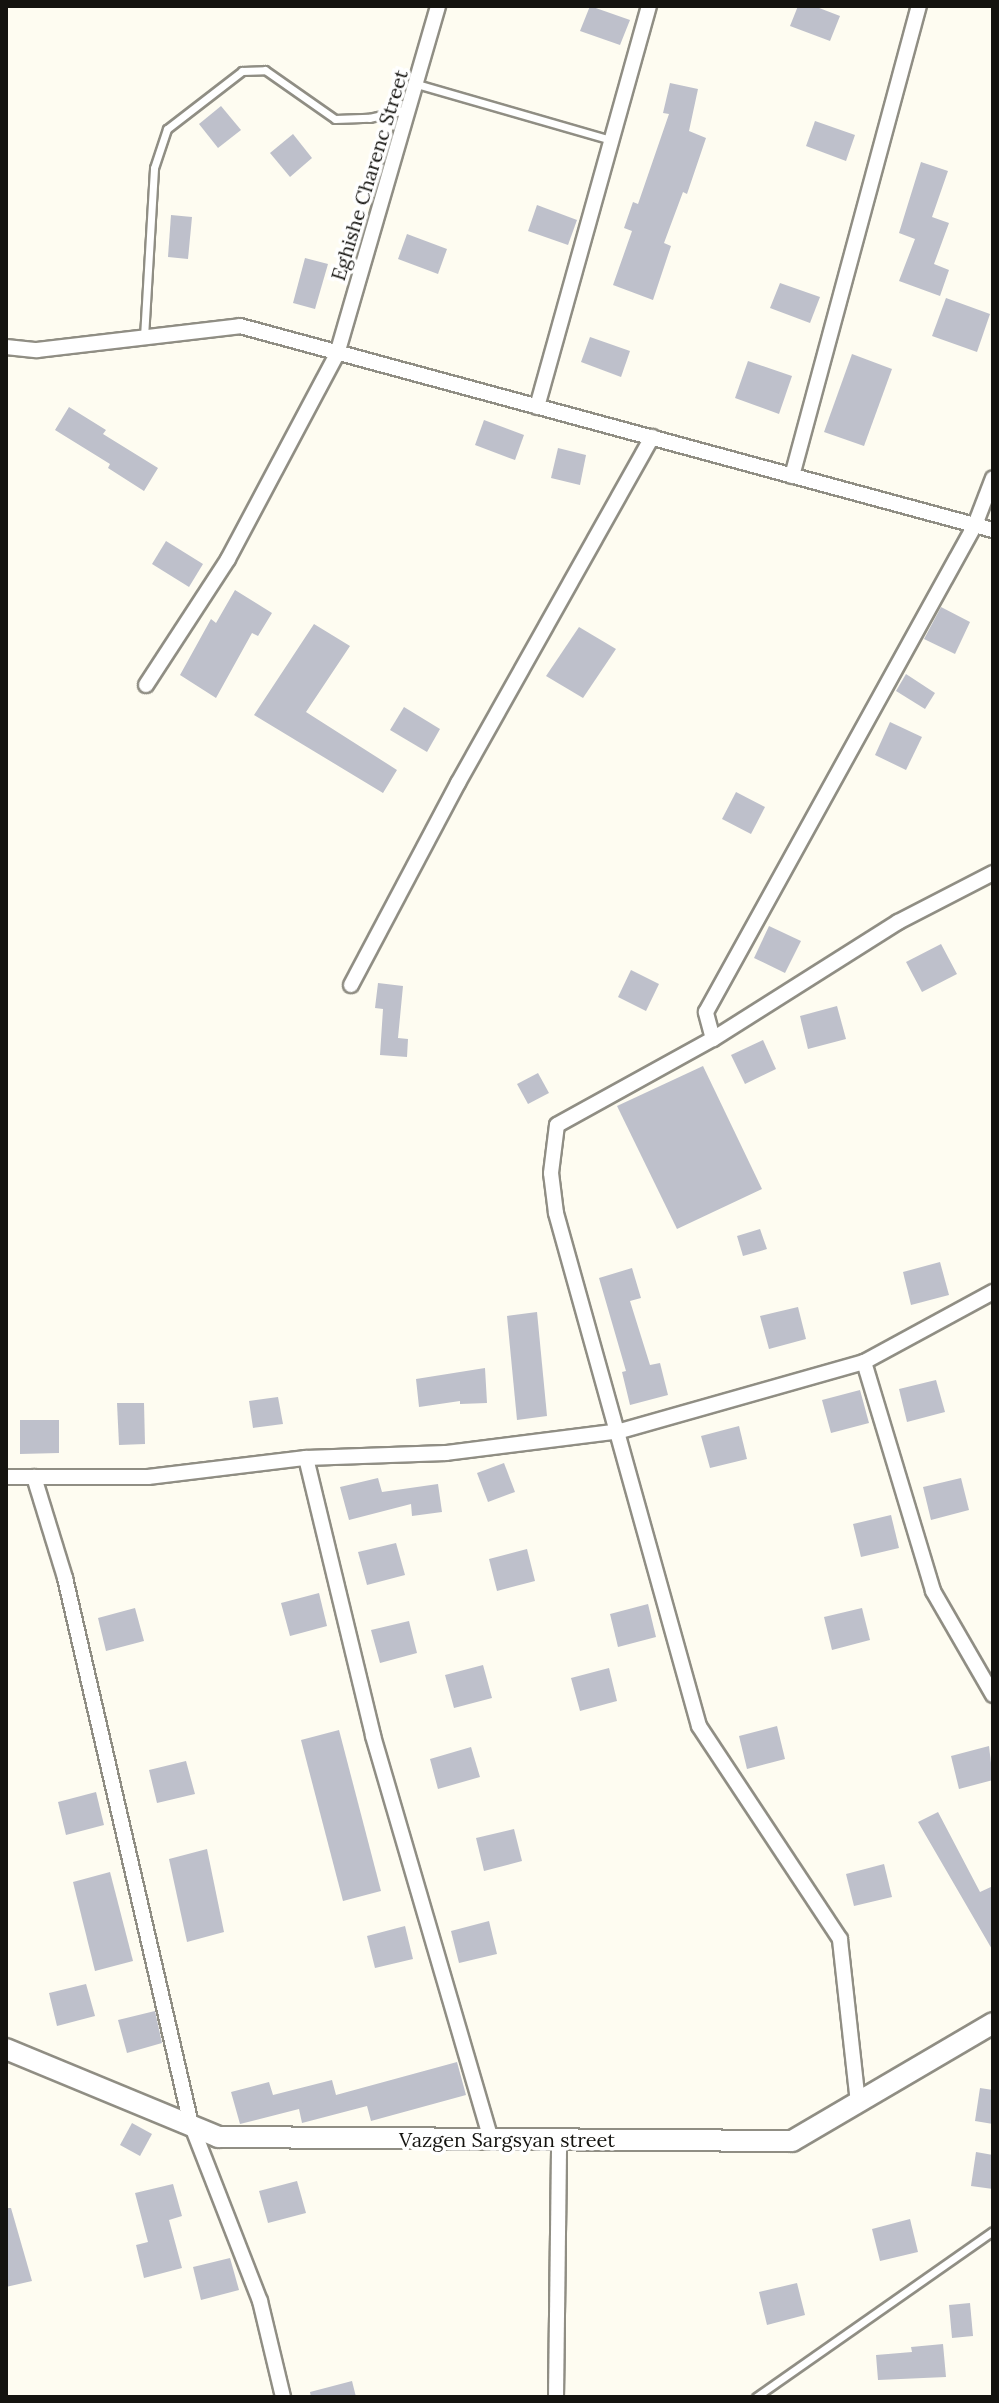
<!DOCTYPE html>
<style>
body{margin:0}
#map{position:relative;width:999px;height:2403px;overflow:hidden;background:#fefcf1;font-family:Lora,serif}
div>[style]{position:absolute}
.building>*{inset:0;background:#bec0cb}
.roads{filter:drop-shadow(2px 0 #908e84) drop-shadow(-2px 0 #908e84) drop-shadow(0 2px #908e84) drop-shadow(0 -2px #908e84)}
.lane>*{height:7px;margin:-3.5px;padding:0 3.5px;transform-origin:3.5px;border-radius:3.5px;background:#fff}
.street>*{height:14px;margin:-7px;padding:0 7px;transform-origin:7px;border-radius:7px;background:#fff}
.secondary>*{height:20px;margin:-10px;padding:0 10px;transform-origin:10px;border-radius:10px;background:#fff}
span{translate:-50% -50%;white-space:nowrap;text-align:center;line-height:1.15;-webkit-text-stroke:7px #fff;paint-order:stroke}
.street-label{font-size:20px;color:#14130f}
.frame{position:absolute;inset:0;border:8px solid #14130f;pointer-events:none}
</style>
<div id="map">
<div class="building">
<div style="clip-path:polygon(590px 6px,630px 20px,620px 45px,580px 31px)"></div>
<div style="clip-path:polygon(798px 6px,814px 6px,840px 16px,830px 41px,790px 26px)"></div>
<div style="clip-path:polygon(670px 83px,698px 89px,689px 131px,706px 138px,687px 194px,683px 192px,664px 243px,671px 246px,653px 300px,613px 285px,632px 231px,624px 228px,633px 202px,638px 204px,669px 114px,663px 113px)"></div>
<div style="clip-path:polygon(221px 106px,241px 130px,218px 148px,199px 124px)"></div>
<div style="clip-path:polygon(815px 121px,855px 135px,846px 161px,806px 146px)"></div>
<div style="clip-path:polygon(293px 134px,312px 158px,290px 177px,270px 153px)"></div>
<div style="clip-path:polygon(921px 162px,948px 171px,932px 217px,949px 223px,934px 264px,949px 270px,940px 296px,899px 281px,915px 239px,899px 233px)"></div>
<div style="clip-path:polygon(537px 205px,577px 220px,568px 245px,528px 231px)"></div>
<div style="clip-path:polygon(171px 215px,192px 217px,188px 259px,168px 257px)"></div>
<div style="clip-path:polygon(407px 234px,447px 249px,438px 274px,398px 259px)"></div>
<div style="clip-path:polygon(305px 258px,328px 264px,315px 309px,293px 303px)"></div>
<div style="clip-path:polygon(780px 283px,820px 297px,810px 323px,770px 308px)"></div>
<div style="clip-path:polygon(946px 298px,990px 314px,977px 352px,932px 336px)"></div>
<div style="clip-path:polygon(590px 337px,630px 351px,621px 377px,581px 362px)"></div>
<div style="clip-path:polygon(852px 354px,892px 369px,864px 446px,824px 432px)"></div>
<div style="clip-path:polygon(748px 361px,792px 376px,779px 414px,735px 398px)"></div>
<div style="clip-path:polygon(69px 407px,106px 430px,103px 434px,158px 468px,144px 491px,108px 468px,110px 464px,55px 430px)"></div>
<div style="clip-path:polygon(484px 420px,524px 435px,515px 460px,475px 445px)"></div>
<div style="clip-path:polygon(558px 448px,586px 455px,580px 485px,551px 478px)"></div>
<div style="clip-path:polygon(166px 541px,203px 564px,189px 587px,152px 564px)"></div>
<div style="clip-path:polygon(235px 590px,272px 613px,258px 636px,252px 633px,216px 698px,180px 675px,211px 619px,216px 623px)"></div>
<div style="clip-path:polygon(941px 607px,970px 622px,955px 654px,924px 639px)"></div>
<div style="clip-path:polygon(314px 624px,350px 646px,306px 712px,397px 770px,383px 793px,254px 715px)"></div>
<div style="clip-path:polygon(579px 627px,616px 649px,583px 698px,546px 676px)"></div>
<div style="clip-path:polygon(906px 674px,935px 693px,925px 709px,896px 691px)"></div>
<div style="clip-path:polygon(404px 707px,440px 729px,427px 752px,390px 730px)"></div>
<div style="clip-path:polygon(890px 722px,922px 737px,906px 770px,875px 755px)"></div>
<div style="clip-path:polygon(736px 792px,765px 807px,751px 834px,722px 819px)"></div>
<div style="clip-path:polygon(769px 926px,801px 941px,785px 973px,754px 958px)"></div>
<div style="clip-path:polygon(941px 944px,957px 974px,922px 992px,906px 962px)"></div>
<div style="clip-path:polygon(631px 970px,659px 984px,646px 1011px,618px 997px)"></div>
<div style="clip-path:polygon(378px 983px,403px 986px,398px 1038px,408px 1039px,407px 1057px,380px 1055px,383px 1009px,375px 1008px)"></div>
<div style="clip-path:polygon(837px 1006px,846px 1039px,808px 1049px,800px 1016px)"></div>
<div style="clip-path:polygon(763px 1040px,776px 1069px,745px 1084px,731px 1055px)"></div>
<div style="clip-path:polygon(703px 1066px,762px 1189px,677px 1229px,617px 1106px)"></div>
<div style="clip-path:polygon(538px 1073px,549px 1093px,528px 1104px,517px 1084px)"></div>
<div style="clip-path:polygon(760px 1229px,767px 1249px,743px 1256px,737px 1236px)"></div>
<div style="clip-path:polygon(940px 1262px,949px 1295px,911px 1305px,903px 1272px)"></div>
<div style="clip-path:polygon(632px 1268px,641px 1298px,630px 1301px,650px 1365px,660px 1363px,668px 1395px,630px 1405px,622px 1372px,626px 1371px,599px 1278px)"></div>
<div style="clip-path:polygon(798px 1307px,806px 1339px,769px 1349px,760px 1316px)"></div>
<div style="clip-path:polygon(537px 1312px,547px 1416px,517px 1420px,507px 1316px)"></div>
<div style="clip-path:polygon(485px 1368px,487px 1403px,460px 1404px,460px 1401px,419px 1407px,416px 1379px)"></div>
<div style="clip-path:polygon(936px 1380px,945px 1412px,907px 1422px,899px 1389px)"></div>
<div style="clip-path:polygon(860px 1390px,869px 1423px,831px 1433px,822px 1400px)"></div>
<div style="clip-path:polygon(278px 1397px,283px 1424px,253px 1428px,249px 1401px)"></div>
<div style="clip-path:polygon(117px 1403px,144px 1403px,145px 1444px,119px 1445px)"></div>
<div style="clip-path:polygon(20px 1420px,59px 1420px,59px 1453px,20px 1454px)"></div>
<div style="clip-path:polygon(739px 1426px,747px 1459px,710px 1468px,701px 1436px)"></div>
<div style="clip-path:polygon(504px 1463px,515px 1492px,488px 1502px,477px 1473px)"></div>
<div style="clip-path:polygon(378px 1478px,382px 1492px,438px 1484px,442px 1512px,412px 1516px,411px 1504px,349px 1520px,340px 1487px)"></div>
<div style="clip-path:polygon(961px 1478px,969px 1510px,931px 1520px,923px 1487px)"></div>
<div style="clip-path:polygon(891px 1515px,899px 1548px,861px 1557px,853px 1524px)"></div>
<div style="clip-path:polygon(396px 1543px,405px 1575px,367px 1585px,358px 1552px)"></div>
<div style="clip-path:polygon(527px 1549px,535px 1581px,497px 1591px,489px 1559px)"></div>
<div style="clip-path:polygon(319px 1593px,327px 1626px,290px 1636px,281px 1603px)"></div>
<div style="clip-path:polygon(648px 1604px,656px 1637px,618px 1647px,610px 1614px)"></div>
<div style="clip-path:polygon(135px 1608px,144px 1641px,106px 1651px,98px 1618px)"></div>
<div style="clip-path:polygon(862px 1608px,870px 1640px,832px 1650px,824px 1617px)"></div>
<div style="clip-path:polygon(409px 1621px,417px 1653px,380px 1663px,371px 1630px)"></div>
<div style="clip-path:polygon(483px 1665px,492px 1698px,454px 1708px,445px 1675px)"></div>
<div style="clip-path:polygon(609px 1668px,617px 1701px,580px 1711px,571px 1678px)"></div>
<div style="clip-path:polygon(777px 1726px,785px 1759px,747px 1769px,739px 1736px)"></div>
<div style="clip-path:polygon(339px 1730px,381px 1891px,343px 1901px,301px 1740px)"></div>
<div style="clip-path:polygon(989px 1746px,993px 1780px,959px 1789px,951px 1756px)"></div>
<div style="clip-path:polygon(471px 1747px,480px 1777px,438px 1789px,430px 1759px)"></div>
<div style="clip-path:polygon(186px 1761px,195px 1794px,157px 1803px,149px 1770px)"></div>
<div style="clip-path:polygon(96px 1792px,104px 1825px,66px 1835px,58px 1802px)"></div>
<div style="clip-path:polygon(938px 1812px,980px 1892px,993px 1886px,993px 1951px,918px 1822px)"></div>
<div style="clip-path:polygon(514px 1829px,522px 1861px,484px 1871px,476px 1838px)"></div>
<div style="clip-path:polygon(207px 1849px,224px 1932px,187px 1942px,169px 1859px)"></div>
<div style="clip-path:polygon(884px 1864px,892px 1897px,854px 1906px,846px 1874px)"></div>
<div style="clip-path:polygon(110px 1872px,133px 1961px,95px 1971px,73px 1882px)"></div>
<div style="clip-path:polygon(489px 1921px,497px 1954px,459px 1963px,451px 1931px)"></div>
<div style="clip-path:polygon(405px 1926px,413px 1959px,375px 1968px,367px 1936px)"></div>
<div style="clip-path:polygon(86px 1984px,95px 2016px,57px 2026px,49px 1993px)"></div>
<div style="clip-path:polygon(155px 2011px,162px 2043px,127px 2053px,118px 2020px)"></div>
<div style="clip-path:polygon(457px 2062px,466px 2095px,371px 2121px,367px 2106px,302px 2123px,299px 2109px,240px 2124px,231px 2092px,269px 2082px,273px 2095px,332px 2080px,336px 2095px)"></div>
<div style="clip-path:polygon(980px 2088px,993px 2090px,993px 2124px,975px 2121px)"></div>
<div style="clip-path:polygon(132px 2123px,152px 2134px,140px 2156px,120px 2145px)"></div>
<div style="clip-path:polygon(976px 2152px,993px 2155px,993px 2189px,971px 2186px)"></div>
<div style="clip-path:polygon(297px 2181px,306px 2213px,268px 2223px,259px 2191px)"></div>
<div style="clip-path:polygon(173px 2184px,182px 2216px,169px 2220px,182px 2268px,144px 2278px,136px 2245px,148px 2242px,135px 2193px)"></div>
<div style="clip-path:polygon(6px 2208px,11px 2208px,32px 2281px,6px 2287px)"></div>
<div style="clip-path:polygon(910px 2219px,918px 2252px,880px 2261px,872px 2229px)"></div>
<div style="clip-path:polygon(230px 2258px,239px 2290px,201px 2300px,193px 2267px)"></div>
<div style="clip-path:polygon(797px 2283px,805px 2315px,767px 2325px,759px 2292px)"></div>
<div style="clip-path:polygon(970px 2303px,973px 2336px,952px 2338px,949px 2305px)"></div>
<div style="clip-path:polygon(943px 2344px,946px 2377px,878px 2380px,876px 2355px,912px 2352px,911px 2347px)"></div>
<div style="clip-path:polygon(352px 2381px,356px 2397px,311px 2397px,310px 2392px)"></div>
</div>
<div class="roads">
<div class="lane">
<div style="left:417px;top:84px;width:202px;rotate:16.1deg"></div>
<div style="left:144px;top:337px;width:169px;rotate:-86.6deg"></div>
<div style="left:154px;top:168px;width:41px;rotate:-71.6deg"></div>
<div style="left:167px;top:129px;width:95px;rotate:-37.7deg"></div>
<div style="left:242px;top:71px;width:23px;rotate:-2deg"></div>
<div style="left:265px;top:70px;width:85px;rotate:35deg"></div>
<div style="left:335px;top:119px;width:34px;rotate:-2deg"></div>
<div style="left:369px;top:118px;width:41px;rotate:-12.7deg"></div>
<div style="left:756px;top:2397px;width:289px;rotate:-35deg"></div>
</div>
<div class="street">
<div style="left:6px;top:347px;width:31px;rotate:6deg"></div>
<div style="left:37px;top:350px;width:204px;rotate:-6.7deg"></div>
<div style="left:240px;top:326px;width:780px;rotate:15.16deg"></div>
<div style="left:537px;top:407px;width:416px;rotate:-74.4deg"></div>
<div style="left:792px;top:476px;width:487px;rotate:-74.9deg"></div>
<div style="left:146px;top:685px;width:150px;rotate:-56.9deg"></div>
<div style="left:228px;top:559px;width:232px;rotate:-62deg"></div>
<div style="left:337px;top:354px;width:362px;rotate:-73.8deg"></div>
<div style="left:351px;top:985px;width:229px;rotate:-62.1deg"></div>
<div style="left:458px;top:783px;width:397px;rotate:-60.7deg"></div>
<div style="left:713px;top:1039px;width:28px;rotate:-105deg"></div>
<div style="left:706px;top:1012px;width:556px;rotate:-61.09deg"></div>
<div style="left:975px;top:525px;width:50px;rotate:-69deg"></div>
<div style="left:864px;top:1362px;width:239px;rotate:73.2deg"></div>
<div style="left:933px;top:1591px;width:120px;rotate:60deg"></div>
<div style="left:306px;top:1458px;width:286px;rotate:76.4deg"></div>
<div style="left:373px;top:1736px;width:420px;rotate:73.7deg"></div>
<div style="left:6px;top:1477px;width:142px"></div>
<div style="left:148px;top:1477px;width:159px;rotate:-6.9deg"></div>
<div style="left:306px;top:1458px;width:140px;rotate:-2deg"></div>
<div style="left:446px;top:1453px;width:175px;rotate:-7.2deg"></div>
<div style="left:620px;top:1431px;width:254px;rotate:-15.8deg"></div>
<div style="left:864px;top:1362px;width:147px;rotate:-28.5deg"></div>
<div style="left:34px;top:1477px;width:106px;rotate:72.9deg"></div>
<div style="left:65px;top:1578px;width:560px;rotate:77.01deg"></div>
<div style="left:191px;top:2124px;width:190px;rotate:68.7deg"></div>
<div style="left:260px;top:2301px;width:99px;rotate:76.5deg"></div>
<div style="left:858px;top:2103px;width:165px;rotate:-96.3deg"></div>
<div style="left:840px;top:1939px;width:255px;rotate:-123.5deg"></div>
<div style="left:699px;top:1726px;width:533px;rotate:-105.58deg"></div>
<div style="left:556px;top:1213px;width:40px;rotate:-97.1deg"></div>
<div style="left:551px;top:1173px;width:48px;rotate:-82.9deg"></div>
<div style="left:557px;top:1125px;width:178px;rotate:-28.9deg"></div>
<div style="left:713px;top:1039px;width:219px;rotate:-32.3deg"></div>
<div style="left:898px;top:922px;width:107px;rotate:-27.3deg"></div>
<div style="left:556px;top:2397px;width:257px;rotate:-89.3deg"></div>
</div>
<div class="secondary">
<div style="left:6px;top:2049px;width:230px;rotate:22.5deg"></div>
<div style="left:218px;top:2137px;width:574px;rotate:0.4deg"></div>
<div style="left:792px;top:2141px;width:233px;rotate:-30.4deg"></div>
</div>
</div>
<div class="street-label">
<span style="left:369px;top:175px;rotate:-73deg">Eghishe Charenc Street</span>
<span style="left:507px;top:2139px">Vazgen Sargsyan street</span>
</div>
<div class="frame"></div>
</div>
